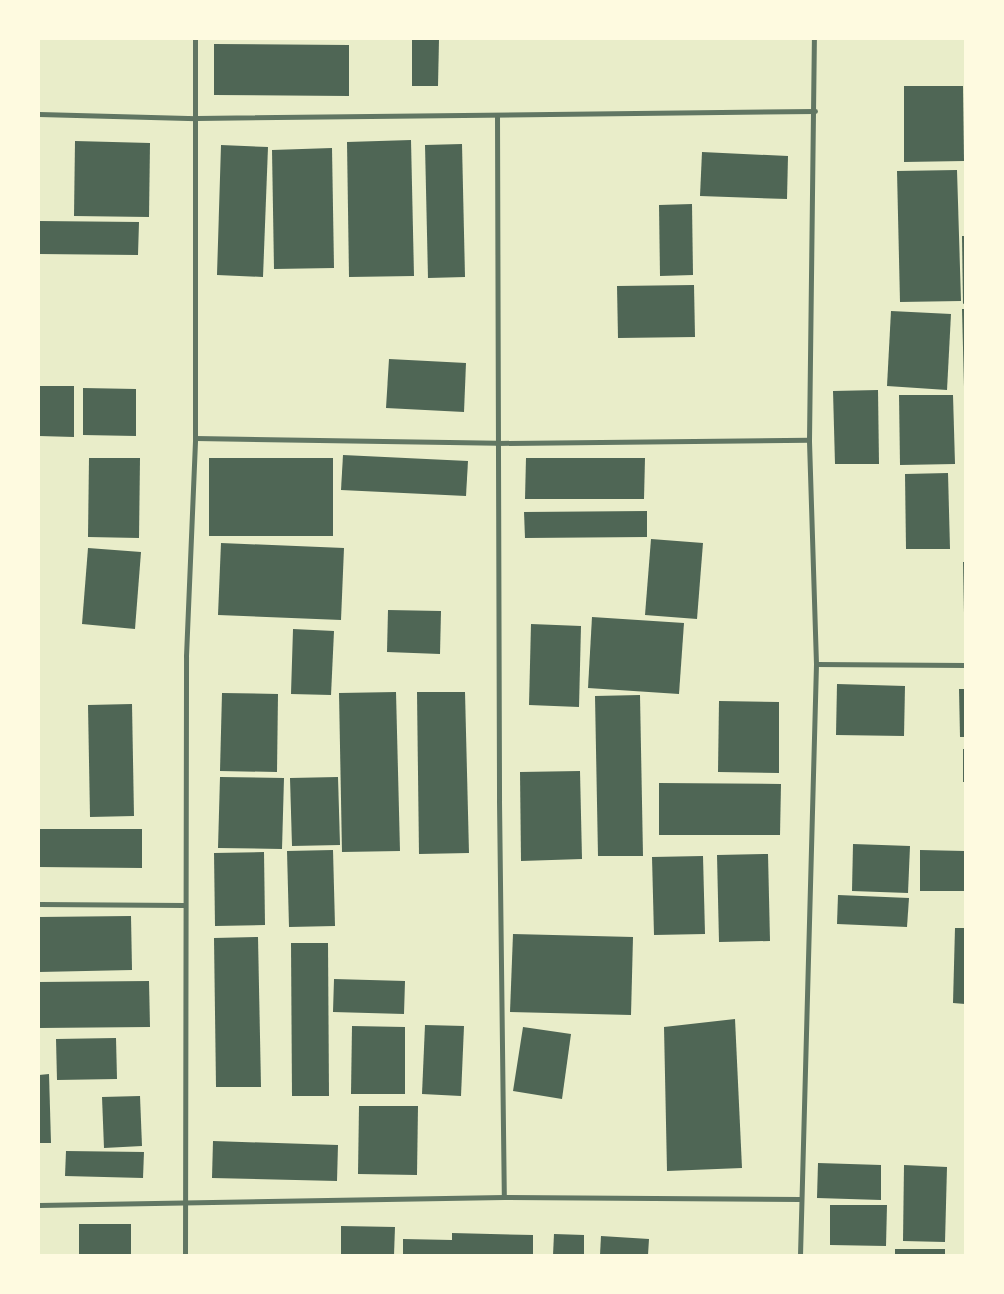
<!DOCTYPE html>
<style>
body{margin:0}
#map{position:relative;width:1004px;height:1294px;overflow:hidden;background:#e9edc9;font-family:"Fira Sans",sans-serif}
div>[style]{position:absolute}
.building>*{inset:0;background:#4f6655}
.minor>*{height:5px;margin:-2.5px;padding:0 2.5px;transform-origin:2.5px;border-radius:2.5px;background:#617663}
span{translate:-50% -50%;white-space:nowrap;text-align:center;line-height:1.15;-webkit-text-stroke:4px #fefae0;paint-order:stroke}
.frame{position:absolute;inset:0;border:40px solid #fefae0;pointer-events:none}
</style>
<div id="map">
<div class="building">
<div style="clip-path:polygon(412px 39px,439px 39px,438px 86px,412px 86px)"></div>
<div style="clip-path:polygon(214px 44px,349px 45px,349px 96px,214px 95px)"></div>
<div style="clip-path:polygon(904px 86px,963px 86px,964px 161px,904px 162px)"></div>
<div style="clip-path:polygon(411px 140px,414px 276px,349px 277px,347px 142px)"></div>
<div style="clip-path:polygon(75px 141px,150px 143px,149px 217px,74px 216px)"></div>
<div style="clip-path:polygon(462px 144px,465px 277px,428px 278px,425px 145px)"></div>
<div style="clip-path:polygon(221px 145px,268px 147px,263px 277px,217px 275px)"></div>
<div style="clip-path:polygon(332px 148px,334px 268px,274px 269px,272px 150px)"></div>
<div style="clip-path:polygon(702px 152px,788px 156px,787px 199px,700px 196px)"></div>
<div style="clip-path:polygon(957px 170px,961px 301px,900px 302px,897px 171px)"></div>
<div style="clip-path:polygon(692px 204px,693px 275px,660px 276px,659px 205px)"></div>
<div style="clip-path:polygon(39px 221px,139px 222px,138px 255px,39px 254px)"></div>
<div style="clip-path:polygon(962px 236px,965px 236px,965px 303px,963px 304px)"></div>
<div style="clip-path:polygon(694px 285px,695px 337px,618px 338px,617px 286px)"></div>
<div style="clip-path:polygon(962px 309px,965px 309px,965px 387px,964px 387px)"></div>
<div style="clip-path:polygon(891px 311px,951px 314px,947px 390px,887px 386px)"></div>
<div style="clip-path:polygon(389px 359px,466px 363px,464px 412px,386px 408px)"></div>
<div style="clip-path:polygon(39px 386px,74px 386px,74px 437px,39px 436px)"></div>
<div style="clip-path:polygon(83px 388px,136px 389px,136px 436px,83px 435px)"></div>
<div style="clip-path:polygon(878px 390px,879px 464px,835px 464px,833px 391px)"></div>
<div style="clip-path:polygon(899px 395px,953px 395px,955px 464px,900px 465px)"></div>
<div style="clip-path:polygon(343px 455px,468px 461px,466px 496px,341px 490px)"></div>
<div style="clip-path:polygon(89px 458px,140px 458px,139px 538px,88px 537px)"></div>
<div style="clip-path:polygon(209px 458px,333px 458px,333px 536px,209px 536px)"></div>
<div style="clip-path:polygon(526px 458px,645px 458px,644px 499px,525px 499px)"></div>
<div style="clip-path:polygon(948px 473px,950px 549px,906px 549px,905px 474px)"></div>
<div style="clip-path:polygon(647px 511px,647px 537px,525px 538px,524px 512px)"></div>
<div style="clip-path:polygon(651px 539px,703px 543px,697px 619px,645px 615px)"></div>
<div style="clip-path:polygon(221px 543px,344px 548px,341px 620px,218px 615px)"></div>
<div style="clip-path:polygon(88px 548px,141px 552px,135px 629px,82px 624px)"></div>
<div style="clip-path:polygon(963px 562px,965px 562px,965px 613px,964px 613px)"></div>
<div style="clip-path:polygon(388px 610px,441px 611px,440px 654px,387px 652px)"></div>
<div style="clip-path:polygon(592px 617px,684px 623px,679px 694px,588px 688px)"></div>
<div style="clip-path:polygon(531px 624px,581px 626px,579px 707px,529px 705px)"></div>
<div style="clip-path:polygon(293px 629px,334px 631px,331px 695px,291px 694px)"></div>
<div style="clip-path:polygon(837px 684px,905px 686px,904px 736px,836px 735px)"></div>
<div style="clip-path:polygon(959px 689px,965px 689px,965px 737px,960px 737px)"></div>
<div style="clip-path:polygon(396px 692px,400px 851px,342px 852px,339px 693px)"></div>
<div style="clip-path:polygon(417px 692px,465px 692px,469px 853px,419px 854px)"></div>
<div style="clip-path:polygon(222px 693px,278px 694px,277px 772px,220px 771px)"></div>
<div style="clip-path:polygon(640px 695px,643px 856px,598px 856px,595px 696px)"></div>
<div style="clip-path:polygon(719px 701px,779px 702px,779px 773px,718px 772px)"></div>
<div style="clip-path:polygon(132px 704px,134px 816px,90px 817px,88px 705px)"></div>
<div style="clip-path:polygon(963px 749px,965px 749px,965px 782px,963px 782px)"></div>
<div style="clip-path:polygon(580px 771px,582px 859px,521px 861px,520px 772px)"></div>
<div style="clip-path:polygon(220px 777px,284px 778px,282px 849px,218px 848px)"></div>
<div style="clip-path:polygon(338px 777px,340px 845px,292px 846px,290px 778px)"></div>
<div style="clip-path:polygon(659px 783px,781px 784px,780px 835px,659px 835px)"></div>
<div style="clip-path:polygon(39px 829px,142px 829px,142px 868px,39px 867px)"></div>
<div style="clip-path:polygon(853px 844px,910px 846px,908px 893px,852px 891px)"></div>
<div style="clip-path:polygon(333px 850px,335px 926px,289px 927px,287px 851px)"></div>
<div style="clip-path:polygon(920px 850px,965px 851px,965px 891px,920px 891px)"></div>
<div style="clip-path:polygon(264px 852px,265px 925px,215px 926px,214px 853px)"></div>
<div style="clip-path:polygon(768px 854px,770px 941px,719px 942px,717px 855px)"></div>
<div style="clip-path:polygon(703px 856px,705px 934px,654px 935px,652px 857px)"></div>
<div style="clip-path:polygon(838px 895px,909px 898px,907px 927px,837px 924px)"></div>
<div style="clip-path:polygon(131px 916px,132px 970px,39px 972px,39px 917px)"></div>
<div style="clip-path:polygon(955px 928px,965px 928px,965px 1004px,953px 1003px)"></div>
<div style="clip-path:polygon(513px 934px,633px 937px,631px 1015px,510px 1012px)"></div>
<div style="clip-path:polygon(258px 937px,261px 1087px,216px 1087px,214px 938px)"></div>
<div style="clip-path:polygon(291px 943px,328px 943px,329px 1096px,292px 1096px)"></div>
<div style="clip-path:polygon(334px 979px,405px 981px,404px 1014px,333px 1012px)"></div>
<div style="clip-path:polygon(149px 981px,150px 1027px,39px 1028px,39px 982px)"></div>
<div style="clip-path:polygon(735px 1019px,742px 1168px,667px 1171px,664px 1027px)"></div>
<div style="clip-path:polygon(425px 1025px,464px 1026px,461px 1096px,422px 1094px)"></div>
<div style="clip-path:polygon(352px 1026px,405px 1027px,405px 1094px,351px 1094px)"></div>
<div style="clip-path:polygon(523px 1027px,571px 1034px,562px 1099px,513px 1091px)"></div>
<div style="clip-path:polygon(116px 1038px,117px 1079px,57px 1080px,56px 1039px)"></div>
<div style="clip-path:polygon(49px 1074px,51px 1143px,39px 1143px,39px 1075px)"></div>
<div style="clip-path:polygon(140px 1096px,142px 1146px,104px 1148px,102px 1097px)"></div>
<div style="clip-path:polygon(359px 1106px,418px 1106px,417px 1175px,358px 1174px)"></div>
<div style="clip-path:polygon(213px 1141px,338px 1145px,337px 1181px,212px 1178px)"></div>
<div style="clip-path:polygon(66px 1151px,144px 1152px,143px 1178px,65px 1176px)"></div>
<div style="clip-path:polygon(818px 1163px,881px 1165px,881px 1200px,817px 1198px)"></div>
<div style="clip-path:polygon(904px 1165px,947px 1167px,945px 1242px,903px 1241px)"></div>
<div style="clip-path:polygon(830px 1205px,887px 1205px,886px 1246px,830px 1245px)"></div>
<div style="clip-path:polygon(79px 1224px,131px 1224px,131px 1255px,79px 1255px)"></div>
<div style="clip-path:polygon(341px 1226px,395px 1227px,394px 1255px,341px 1255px)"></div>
<div style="clip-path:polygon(452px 1233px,533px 1235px,533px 1255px,403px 1255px,403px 1239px,452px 1240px)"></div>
<div style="clip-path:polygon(554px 1234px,584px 1235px,584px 1255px,553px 1255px)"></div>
<div style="clip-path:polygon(601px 1236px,649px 1239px,648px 1255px,600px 1255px)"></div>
<div style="clip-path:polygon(895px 1249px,945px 1249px,945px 1255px,895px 1255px)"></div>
</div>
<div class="minor">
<div style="left:39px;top:114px;width:158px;rotate:1.5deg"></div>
<div style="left:197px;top:118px;width:618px;rotate:-0.65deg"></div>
<div style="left:497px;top:115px;width:686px;rotate:89.83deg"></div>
<div style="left:499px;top:801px;width:396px;rotate:89.3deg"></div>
<div style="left:195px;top:438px;width:302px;rotate:0.9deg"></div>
<div style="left:497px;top:443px;width:312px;rotate:-0.6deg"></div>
<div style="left:816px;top:664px;width:149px;rotate:0.4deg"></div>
<div style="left:39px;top:904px;width:145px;rotate:0.4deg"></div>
<div style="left:39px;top:1205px;width:465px;rotate:-1deg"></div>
<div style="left:504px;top:1197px;width:296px;rotate:0.4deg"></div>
<div style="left:185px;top:1255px;width:599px;rotate:-89.9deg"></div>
<div style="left:186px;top:656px;width:218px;rotate:-87.6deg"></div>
<div style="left:195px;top:438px;width:399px;rotate:-90deg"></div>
<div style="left:800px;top:1255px;width:591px;rotate:-88.45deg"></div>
<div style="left:816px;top:664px;width:224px;rotate:-91.8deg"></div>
<div style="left:809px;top:440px;width:401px;rotate:-89.3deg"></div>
</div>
<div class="frame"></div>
</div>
